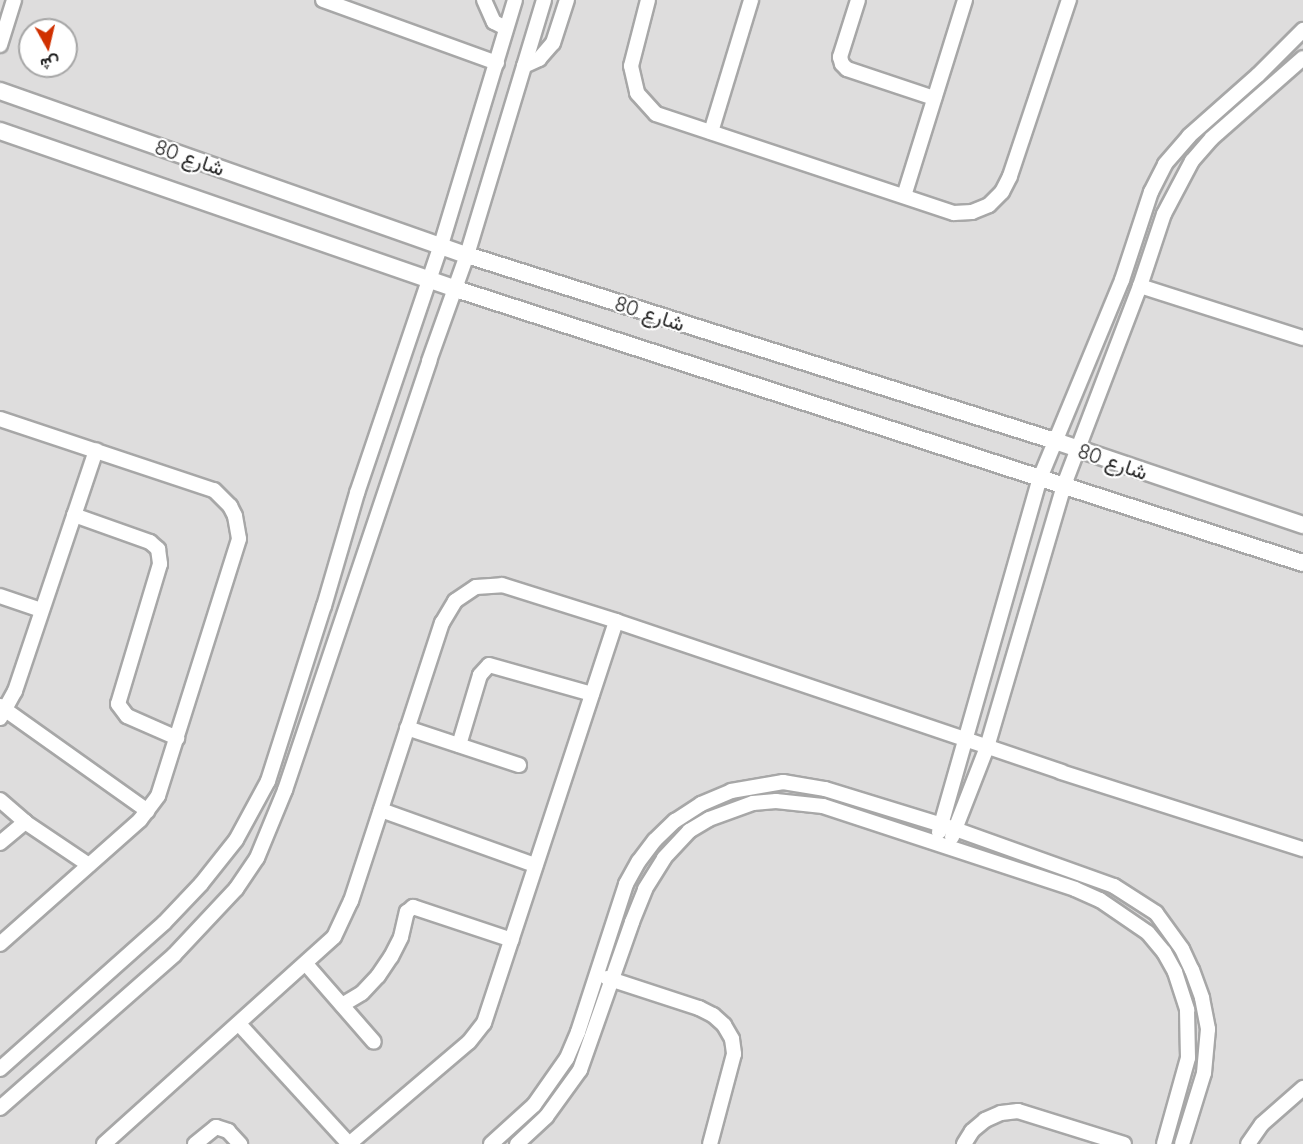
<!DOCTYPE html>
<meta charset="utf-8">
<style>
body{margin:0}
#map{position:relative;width:1303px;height:1144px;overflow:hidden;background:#f1f0e6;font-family:Quicksand,Vazirmatn,sans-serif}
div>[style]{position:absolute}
.residential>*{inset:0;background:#dedddd}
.roads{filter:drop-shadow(2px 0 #a7a7a7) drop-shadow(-2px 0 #a7a7a7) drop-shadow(0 2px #a7a7a7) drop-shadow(0 -2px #a7a7a7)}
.minor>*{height:14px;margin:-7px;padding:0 7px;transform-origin:7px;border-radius:7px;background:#fff}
.tertiary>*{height:16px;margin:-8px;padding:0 8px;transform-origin:8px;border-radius:8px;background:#fff}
span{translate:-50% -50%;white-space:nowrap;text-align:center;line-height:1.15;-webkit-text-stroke:4.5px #fff;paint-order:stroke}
.street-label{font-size:21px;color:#202020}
.north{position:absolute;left:18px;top:18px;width:60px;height:60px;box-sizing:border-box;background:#fff;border:2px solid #a6a6a6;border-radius:50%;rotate:172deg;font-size:16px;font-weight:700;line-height:24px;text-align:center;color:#202020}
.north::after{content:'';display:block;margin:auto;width:21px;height:27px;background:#d03000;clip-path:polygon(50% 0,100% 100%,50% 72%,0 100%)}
</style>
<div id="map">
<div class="residential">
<div style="clip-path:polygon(evenodd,0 0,1303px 0,1303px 1144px,0 1144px,0 0,30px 30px,66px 30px,66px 66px,30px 66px,30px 30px)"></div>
</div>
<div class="roads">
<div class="minor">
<div style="left:323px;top:0;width:185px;rotate:19.9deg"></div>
<div style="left:484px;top:0;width:24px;rotate:66deg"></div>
<div style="left:494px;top:22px;width:13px;rotate:27deg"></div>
<div style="left:648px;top:0;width:68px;rotate:104.4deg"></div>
<div style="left:631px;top:66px;width:28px;rotate:77deg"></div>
<div style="left:637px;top:93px;width:28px;rotate:48deg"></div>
<div style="left:656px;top:114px;width:314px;rotate:18.4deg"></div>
<div style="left:954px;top:213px;width:18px;rotate:-3deg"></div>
<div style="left:972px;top:212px;width:18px;rotate:-22deg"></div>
<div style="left:989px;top:205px;width:18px;rotate:-45deg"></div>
<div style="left:1002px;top:192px;width:18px;rotate:-63deg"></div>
<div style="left:1010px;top:176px;width:186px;rotate:-71.5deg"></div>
<div style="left:858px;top:0;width:60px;rotate:107.5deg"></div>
<div style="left:840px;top:57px;width:7px;rotate:74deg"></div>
<div style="left:842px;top:64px;width:7px;rotate:45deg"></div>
<div style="left:847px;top:69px;width:92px;rotate:18.4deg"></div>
<div style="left:0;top:45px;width:47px;rotate:-72.7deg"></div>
<div style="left:524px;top:66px;width:17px;rotate:-25deg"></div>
<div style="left:539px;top:59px;width:21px;rotate:-49deg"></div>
<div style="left:553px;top:43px;width:45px;rotate:-72deg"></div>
<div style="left:711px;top:132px;width:138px;rotate:-73.1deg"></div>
<div style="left:904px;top:196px;width:205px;rotate:-72.7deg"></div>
<div style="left:1140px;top:286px;width:171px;rotate:17.7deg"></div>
<div style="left:0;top:419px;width:225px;rotate:18.4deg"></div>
<div style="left:214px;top:490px;width:23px;rotate:45deg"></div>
<div style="left:230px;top:506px;width:11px;rotate:63deg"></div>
<div style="left:235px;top:516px;width:23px;rotate:80deg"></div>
<div style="left:239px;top:539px;width:269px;rotate:107.5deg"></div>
<div style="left:158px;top:796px;width:30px;rotate:127deg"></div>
<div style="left:140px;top:820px;width:187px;rotate:138.5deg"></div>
<div style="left:74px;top:515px;width:81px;rotate:19.6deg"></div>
<div style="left:150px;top:542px;width:11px;rotate:41deg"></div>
<div style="left:158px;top:549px;width:15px;rotate:82deg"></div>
<div style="left:160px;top:564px;width:146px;rotate:106.7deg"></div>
<div style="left:118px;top:704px;width:15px;rotate:53deg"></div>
<div style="left:127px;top:716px;width:55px;rotate:23.7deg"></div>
<div style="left:0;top:596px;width:43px;rotate:18.9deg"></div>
<div style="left:0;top:706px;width:181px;rotate:35.4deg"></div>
<div style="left:0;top:718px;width:31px;rotate:-61deg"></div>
<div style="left:15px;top:691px;width:254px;rotate:-71.4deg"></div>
<div style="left:407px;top:728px;width:118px;rotate:18.3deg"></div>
<div style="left:459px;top:745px;width:73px;rotate:-73.3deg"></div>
<div style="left:480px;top:675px;width:13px;rotate:-48deg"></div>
<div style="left:489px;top:665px;width:107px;rotate:15.7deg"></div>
<div style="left:0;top:800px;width:33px;rotate:41deg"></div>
<div style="left:25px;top:822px;width:77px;rotate:33.9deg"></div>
<div style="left:381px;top:810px;width:164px;rotate:19.7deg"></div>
<div style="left:939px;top:832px;width:368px;rotate:-74.1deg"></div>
<div style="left:1040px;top:478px;width:214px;rotate:-67.5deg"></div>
<div style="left:1122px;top:280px;width:93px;rotate:-71.8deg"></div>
<div style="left:1151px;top:192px;width:31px;rotate:-63deg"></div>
<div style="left:1165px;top:164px;width:37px;rotate:-49deg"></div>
<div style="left:1189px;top:136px;width:92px;rotate:-41.5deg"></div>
<div style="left:1258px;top:75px;width:64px;rotate:-45deg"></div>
<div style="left:952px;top:837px;width:97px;rotate:-68.7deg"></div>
<div style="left:987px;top:747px;width:273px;rotate:-73.6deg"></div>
<div style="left:1064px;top:485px;width:213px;rotate:-69.1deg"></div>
<div style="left:1140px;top:286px;width:76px;rotate:-71.6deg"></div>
<div style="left:1164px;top:214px;width:60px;rotate:-62.2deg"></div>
<div style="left:1192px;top:161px;width:30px;rotate:-49deg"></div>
<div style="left:1212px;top:138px;width:121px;rotate:-41.3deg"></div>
<div style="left:0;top:843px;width:33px;rotate:-40deg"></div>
<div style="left:306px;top:964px;width:103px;rotate:48.9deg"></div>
<div style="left:607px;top:978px;width:97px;rotate:18.1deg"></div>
<div style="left:699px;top:1008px;width:16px;rotate:27deg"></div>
<div style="left:713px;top:1015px;width:15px;rotate:42deg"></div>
<div style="left:724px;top:1025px;width:16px;rotate:60deg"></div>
<div style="left:732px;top:1039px;width:15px;rotate:82deg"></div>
<div style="left:734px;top:1054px;width:93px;rotate:104.9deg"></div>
<div style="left:342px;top:1005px;width:23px;rotate:-31deg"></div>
<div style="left:362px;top:993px;width:23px;rotate:-47deg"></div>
<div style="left:378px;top:976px;width:23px;rotate:-56deg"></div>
<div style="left:391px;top:957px;width:22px;rotate:-63deg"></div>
<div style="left:401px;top:937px;width:26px;rotate:-77deg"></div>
<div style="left:407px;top:912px;width:8px;rotate:-40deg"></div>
<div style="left:413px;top:907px;width:104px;rotate:18.4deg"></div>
<div style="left:239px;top:1024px;width:163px;rotate:47.5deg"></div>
<div style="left:0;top:1069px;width:220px;rotate:-41.7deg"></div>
<div style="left:164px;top:923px;width:54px;rotate:-46.5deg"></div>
<div style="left:201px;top:884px;width:56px;rotate:-51.5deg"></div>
<div style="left:236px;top:840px;width:67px;rotate:-61.5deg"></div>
<div style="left:268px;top:781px;width:184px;rotate:-72.3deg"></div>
<div style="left:324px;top:606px;width:118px;rotate:-73.7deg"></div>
<div style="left:357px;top:493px;width:262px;rotate:-71.3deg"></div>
<div style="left:441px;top:245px;width:256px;rotate:-73.2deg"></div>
<div style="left:0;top:1108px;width:232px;rotate:-41.3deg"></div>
<div style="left:174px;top:955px;width:91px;rotate:-46.8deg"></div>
<div style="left:236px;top:889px;width:37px;rotate:-56deg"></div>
<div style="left:257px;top:858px;width:74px;rotate:-67.6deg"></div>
<div style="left:285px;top:790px;width:453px;rotate:-71.4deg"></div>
<div style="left:429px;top:361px;width:113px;rotate:-70.3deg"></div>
<div style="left:467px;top:255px;width:266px;rotate:-73.2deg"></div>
<div style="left:104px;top:1144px;width:309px;rotate:-42deg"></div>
<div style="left:334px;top:937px;width:40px;rotate:-65deg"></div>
<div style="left:351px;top:901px;width:293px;rotate:-71.9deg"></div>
<div style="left:442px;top:623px;width:26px;rotate:-59deg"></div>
<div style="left:455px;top:601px;width:25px;rotate:-34deg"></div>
<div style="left:476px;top:587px;width:26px;rotate:-4deg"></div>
<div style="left:502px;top:585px;width:120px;rotate:17.5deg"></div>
<div style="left:616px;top:621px;width:470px;rotate:18.7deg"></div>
<div style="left:1061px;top:772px;width:254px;rotate:17.7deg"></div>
<div style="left:195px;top:1144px;width:27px;rotate:-39deg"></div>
<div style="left:216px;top:1127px;width:13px;rotate:18deg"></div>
<div style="left:228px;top:1131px;width:18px;rotate:47deg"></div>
<div style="left:349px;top:1144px;width:157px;rotate:-40.4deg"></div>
<div style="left:469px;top:1042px;width:24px;rotate:-52deg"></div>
<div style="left:484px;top:1023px;width:423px;rotate:-71.8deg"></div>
<div style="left:491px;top:1144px;width:58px;rotate:-42.2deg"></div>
<div style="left:534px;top:1105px;width:57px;rotate:-54.9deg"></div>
<div style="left:567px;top:1058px;width:28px;rotate:-67deg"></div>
<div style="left:578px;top:1032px;width:156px;rotate:-72deg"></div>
<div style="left:626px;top:884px;width:26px;rotate:-61deg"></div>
<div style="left:639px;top:861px;width:26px;rotate:-53deg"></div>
<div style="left:655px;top:840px;width:28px;rotate:-44deg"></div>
<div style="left:675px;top:821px;width:31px;rotate:-33deg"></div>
<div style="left:701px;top:804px;width:33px;rotate:-23deg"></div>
<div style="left:731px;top:791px;width:53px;rotate:-9.8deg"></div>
<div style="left:783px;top:782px;width:43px;rotate:9.5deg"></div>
<div style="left:825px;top:789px;width:136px;rotate:17.1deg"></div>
<div style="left:955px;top:829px;width:169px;rotate:19.7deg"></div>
<div style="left:1114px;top:886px;width:50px;rotate:32.7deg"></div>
<div style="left:1156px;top:913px;width:44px;rotate:54.2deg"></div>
<div style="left:1182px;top:949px;width:23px;rotate:65deg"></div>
<div style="left:1192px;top:970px;width:30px;rotate:70deg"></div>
<div style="left:1202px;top:998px;width:32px;rotate:79deg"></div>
<div style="left:1208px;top:1029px;width:44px;rotate:95.2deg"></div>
<div style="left:1204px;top:1073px;width:74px;rotate:107.2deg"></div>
<div style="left:517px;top:1144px;width:40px;rotate:-43deg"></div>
<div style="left:546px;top:1117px;width:58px;rotate:-54.1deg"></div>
<div style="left:580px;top:1070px;width:157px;rotate:-70.6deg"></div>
<div style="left:632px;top:922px;width:35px;rotate:-68deg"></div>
<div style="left:645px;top:889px;width:36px;rotate:-58deg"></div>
<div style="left:664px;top:858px;width:37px;rotate:-47deg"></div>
<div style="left:689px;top:831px;width:23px;rotate:-31deg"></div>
<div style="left:709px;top:819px;width:47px;rotate:-20deg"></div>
<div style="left:753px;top:803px;width:23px;rotate:-5deg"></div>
<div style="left:776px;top:801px;width:47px;rotate:6.1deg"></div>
<div style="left:823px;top:806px;width:265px;rotate:18.2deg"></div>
<div style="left:1075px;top:889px;width:27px;rotate:24deg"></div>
<div style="left:1100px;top:900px;width:58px;rotate:34.5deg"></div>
<div style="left:1148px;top:933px;width:25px;rotate:50deg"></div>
<div style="left:1164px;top:952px;width:23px;rotate:61deg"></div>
<div style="left:1175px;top:972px;width:40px;rotate:72deg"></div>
<div style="left:1187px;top:1010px;width:48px;rotate:88.8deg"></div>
<div style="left:1188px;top:1058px;width:89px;rotate:105.6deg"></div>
<div style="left:964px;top:1144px;width:15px;rotate:-58deg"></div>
<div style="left:972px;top:1131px;width:17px;rotate:-40deg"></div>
<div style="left:985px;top:1120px;width:17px;rotate:-24deg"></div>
<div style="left:1001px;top:1113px;width:17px;rotate:-7deg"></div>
<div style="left:1018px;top:1111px;width:111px;rotate:17.3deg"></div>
<div style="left:1248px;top:1144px;width:24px;rotate:-55deg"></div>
<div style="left:1262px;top:1124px;width:55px;rotate:-41.3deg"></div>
</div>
<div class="tertiary">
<div style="left:0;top:91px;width:495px;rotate:19.4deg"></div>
<div style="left:467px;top:255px;width:617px;rotate:17.55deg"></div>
<div style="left:1055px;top:441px;width:262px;rotate:18.7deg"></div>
<div style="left:0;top:131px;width:483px;rotate:19.1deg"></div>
<div style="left:456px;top:289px;width:890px;rotate:17.93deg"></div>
</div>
</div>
<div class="street-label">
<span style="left:190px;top:157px;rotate:19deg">شارع 80</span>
<span style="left:650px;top:313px;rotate:18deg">شارع 80</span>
<span style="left:1113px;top:461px;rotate:19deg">شارع 80</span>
</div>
<div class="north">ش</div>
</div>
